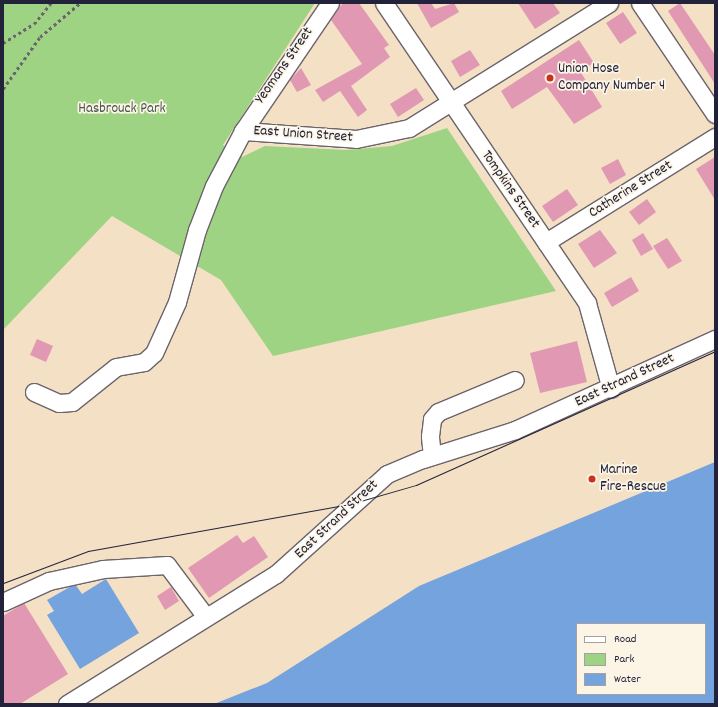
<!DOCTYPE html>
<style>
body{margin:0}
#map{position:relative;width:718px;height:707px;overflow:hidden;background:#f4e0c4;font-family:Dekko,sans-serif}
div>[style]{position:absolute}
.green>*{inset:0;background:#9ed383}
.water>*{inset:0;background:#74a3de}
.building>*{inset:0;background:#e198b3}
.path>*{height:2.5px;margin-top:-1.25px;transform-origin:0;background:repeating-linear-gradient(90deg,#6c646b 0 3px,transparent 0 6px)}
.roads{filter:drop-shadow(1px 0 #6c646b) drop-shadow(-1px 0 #6c646b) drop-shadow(0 1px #6c646b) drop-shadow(0 -1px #6c646b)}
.minor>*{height:17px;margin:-8.5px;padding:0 8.5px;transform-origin:8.5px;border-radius:8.5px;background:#fff}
.tram>*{height:1px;margin:-0.5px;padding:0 0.5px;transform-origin:0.5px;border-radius:0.5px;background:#22223b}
.dots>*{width:11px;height:11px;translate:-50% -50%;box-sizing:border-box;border:2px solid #fcf5e5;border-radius:50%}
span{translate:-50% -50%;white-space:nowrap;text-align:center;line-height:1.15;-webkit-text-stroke:3.5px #fcf5e5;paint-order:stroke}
.street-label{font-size:15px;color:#22223b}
.poi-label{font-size:15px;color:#22223b}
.left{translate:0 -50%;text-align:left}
.park-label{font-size:15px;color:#475751}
.frame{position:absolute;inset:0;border:4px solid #22223b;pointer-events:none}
.legend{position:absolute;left:576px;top:623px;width:130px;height:72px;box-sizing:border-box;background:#fcf5e5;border:1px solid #a5a1a1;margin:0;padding:5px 7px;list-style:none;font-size:12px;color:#22223b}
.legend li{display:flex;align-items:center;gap:8px;height:20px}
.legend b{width:20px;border:1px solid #a5a1a1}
</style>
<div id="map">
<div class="green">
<div style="clip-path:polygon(3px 3px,315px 3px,223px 145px,242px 157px,265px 146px,346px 150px,392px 146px,447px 128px,556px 291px,273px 356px,221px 280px,112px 216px,3px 330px)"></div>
</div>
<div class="water">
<div style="clip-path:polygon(evenodd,715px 462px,715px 704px,214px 704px,267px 683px,419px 586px,715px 462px,577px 624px,705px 624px,705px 694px,577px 694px,577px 624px)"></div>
<div style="clip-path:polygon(106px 579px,139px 633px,80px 669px,47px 615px,54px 611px,47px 600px,75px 584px,82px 594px)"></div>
</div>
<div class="building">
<div style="clip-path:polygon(343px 3px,359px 3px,389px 45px,384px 48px,390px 57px,351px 86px,367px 110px,358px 117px,340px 91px,323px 102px,315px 90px,362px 64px,331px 20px)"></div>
<div style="clip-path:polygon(417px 3px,431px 3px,435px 9px,454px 3px,459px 12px,431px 28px)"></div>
<div style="clip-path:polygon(518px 3px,553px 3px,560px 13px,535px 29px)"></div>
<div style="clip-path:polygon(680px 3px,715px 55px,715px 84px,668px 11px)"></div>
<div style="clip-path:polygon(623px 12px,637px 33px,620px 44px,606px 23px)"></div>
<div style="clip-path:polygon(579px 40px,594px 63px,580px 71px,602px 107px,574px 124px,547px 87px,512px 109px,501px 91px)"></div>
<div style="clip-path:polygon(470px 50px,480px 65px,460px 77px,451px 61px)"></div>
<div style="clip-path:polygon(301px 68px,311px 85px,297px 92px,290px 80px)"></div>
<div style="clip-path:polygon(416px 88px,424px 100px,398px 117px,390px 104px)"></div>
<div style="clip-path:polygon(715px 157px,715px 200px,696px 169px)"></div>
<div style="clip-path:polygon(618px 159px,626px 175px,610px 184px,601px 168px)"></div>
<div style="clip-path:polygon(567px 189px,578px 205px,553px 222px,542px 206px)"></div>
<div style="clip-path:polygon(647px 199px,656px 212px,639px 225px,629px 212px)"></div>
<div style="clip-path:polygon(600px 230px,617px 253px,594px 268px,578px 244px)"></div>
<div style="clip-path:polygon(643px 233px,653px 249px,641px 256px,632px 240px)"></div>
<div style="clip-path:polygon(667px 238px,682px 261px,668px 269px,653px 246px)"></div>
<div style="clip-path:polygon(631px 277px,639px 291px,612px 307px,604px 293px)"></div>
<div style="clip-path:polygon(37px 339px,53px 346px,46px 362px,30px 355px)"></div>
<div style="clip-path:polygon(577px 341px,587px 382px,540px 393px,530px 353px)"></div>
<div style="clip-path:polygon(237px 535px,243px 543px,254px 536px,268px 557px,209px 598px,188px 568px)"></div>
<div style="clip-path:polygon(171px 587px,179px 601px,165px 610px,157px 596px)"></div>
<div style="clip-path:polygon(24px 603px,68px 674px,20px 704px,3px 704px,3px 616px)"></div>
</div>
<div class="path">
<div style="left:3px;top:43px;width:36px;rotate:-32deg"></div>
<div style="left:34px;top:24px;width:27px;rotate:-51deg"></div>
<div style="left:3px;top:89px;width:64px;rotate:-54.6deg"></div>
<div style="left:40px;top:37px;width:52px;rotate:-40.4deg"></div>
</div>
<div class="roads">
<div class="minor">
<div style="left:384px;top:3px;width:362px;rotate:55.9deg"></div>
<div style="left:587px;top:303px;width:89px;rotate:74.4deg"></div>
<div style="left:640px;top:3px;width:134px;rotate:56deg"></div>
<div style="left:243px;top:131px;width:155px;rotate:-55.8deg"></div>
<div style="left:546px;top:242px;width:199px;rotate:-31.9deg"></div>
<div style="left:34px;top:392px;width:27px;rotate:24deg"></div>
<div style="left:59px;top:403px;width:13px;rotate:-4deg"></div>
<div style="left:72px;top:402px;width:56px;rotate:-38.5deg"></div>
<div style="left:116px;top:367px;width:28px;rotate:-10deg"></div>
<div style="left:144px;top:362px;width:13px;rotate:-42deg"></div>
<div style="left:154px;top:353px;width:56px;rotate:-65.7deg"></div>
<div style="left:177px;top:302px;width:75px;rotate:-74.5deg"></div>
<div style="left:197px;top:230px;width:47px;rotate:-68.9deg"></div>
<div style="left:214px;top:186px;width:62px;rotate:-62.2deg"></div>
<div style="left:243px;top:131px;width:113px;rotate:4deg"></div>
<div style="left:356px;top:139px;width:54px;rotate:-11.7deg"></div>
<div style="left:409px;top:128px;width:236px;rotate:-32deg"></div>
<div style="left:432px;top:456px;width:20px;rotate:-96deg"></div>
<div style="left:430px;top:436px;width:17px;rotate:-83deg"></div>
<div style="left:432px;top:419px;width:9px;rotate:-49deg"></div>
<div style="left:438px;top:412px;width:83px;rotate:-22.6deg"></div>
<div style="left:3px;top:602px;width:51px;rotate:-24.5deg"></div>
<div style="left:49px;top:581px;width:55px;rotate:-12.5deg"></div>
<div style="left:103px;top:569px;width:64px;rotate:-3.6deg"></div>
<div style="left:167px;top:565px;width:65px;rotate:53.1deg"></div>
<div style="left:67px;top:704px;width:246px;rotate:-31.9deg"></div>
<div style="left:276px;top:574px;width:149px;rotate:-42deg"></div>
<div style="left:387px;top:474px;width:39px;rotate:-23deg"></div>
<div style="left:423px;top:459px;width:96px;rotate:-17.5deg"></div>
<div style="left:515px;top:430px;width:220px;rotate:-24.5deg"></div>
</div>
</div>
<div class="tram">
<div style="left:3px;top:583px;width:91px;rotate:-20.6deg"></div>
<div style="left:88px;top:551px;width:266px;rotate:-10.2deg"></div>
<div style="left:350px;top:504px;width:69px;rotate:-16.1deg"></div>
<div style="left:416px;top:485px;width:328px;rotate:-24.1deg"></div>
</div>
<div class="dots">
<div style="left:550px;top:78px;background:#c8321e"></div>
<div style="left:592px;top:479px;background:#c8321e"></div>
</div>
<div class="street-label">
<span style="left:285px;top:66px;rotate:-55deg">Yeomans Street</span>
<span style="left:303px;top:135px;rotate:4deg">East Union Street</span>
<span style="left:510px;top:190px;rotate:55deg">Tompkins Street</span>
<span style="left:631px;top:190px;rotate:-32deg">Catherine Street</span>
<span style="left:625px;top:381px;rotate:-25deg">East Strand Street</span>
<span style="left:337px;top:520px;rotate:-43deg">East Strand Street</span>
</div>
<div class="poi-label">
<span class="left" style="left:558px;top:78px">Union Hose<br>Company Number 4</span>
<span class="left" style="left:600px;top:479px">Marine<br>Fire-Rescue</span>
</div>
<div class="park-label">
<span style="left:122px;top:110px">Hasbrouck Park</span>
</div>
<div class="frame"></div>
<ul class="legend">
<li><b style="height:5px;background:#fff"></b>Road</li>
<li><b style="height:11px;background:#9ed383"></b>Park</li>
<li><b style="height:11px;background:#74a3de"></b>Water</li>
</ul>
</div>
